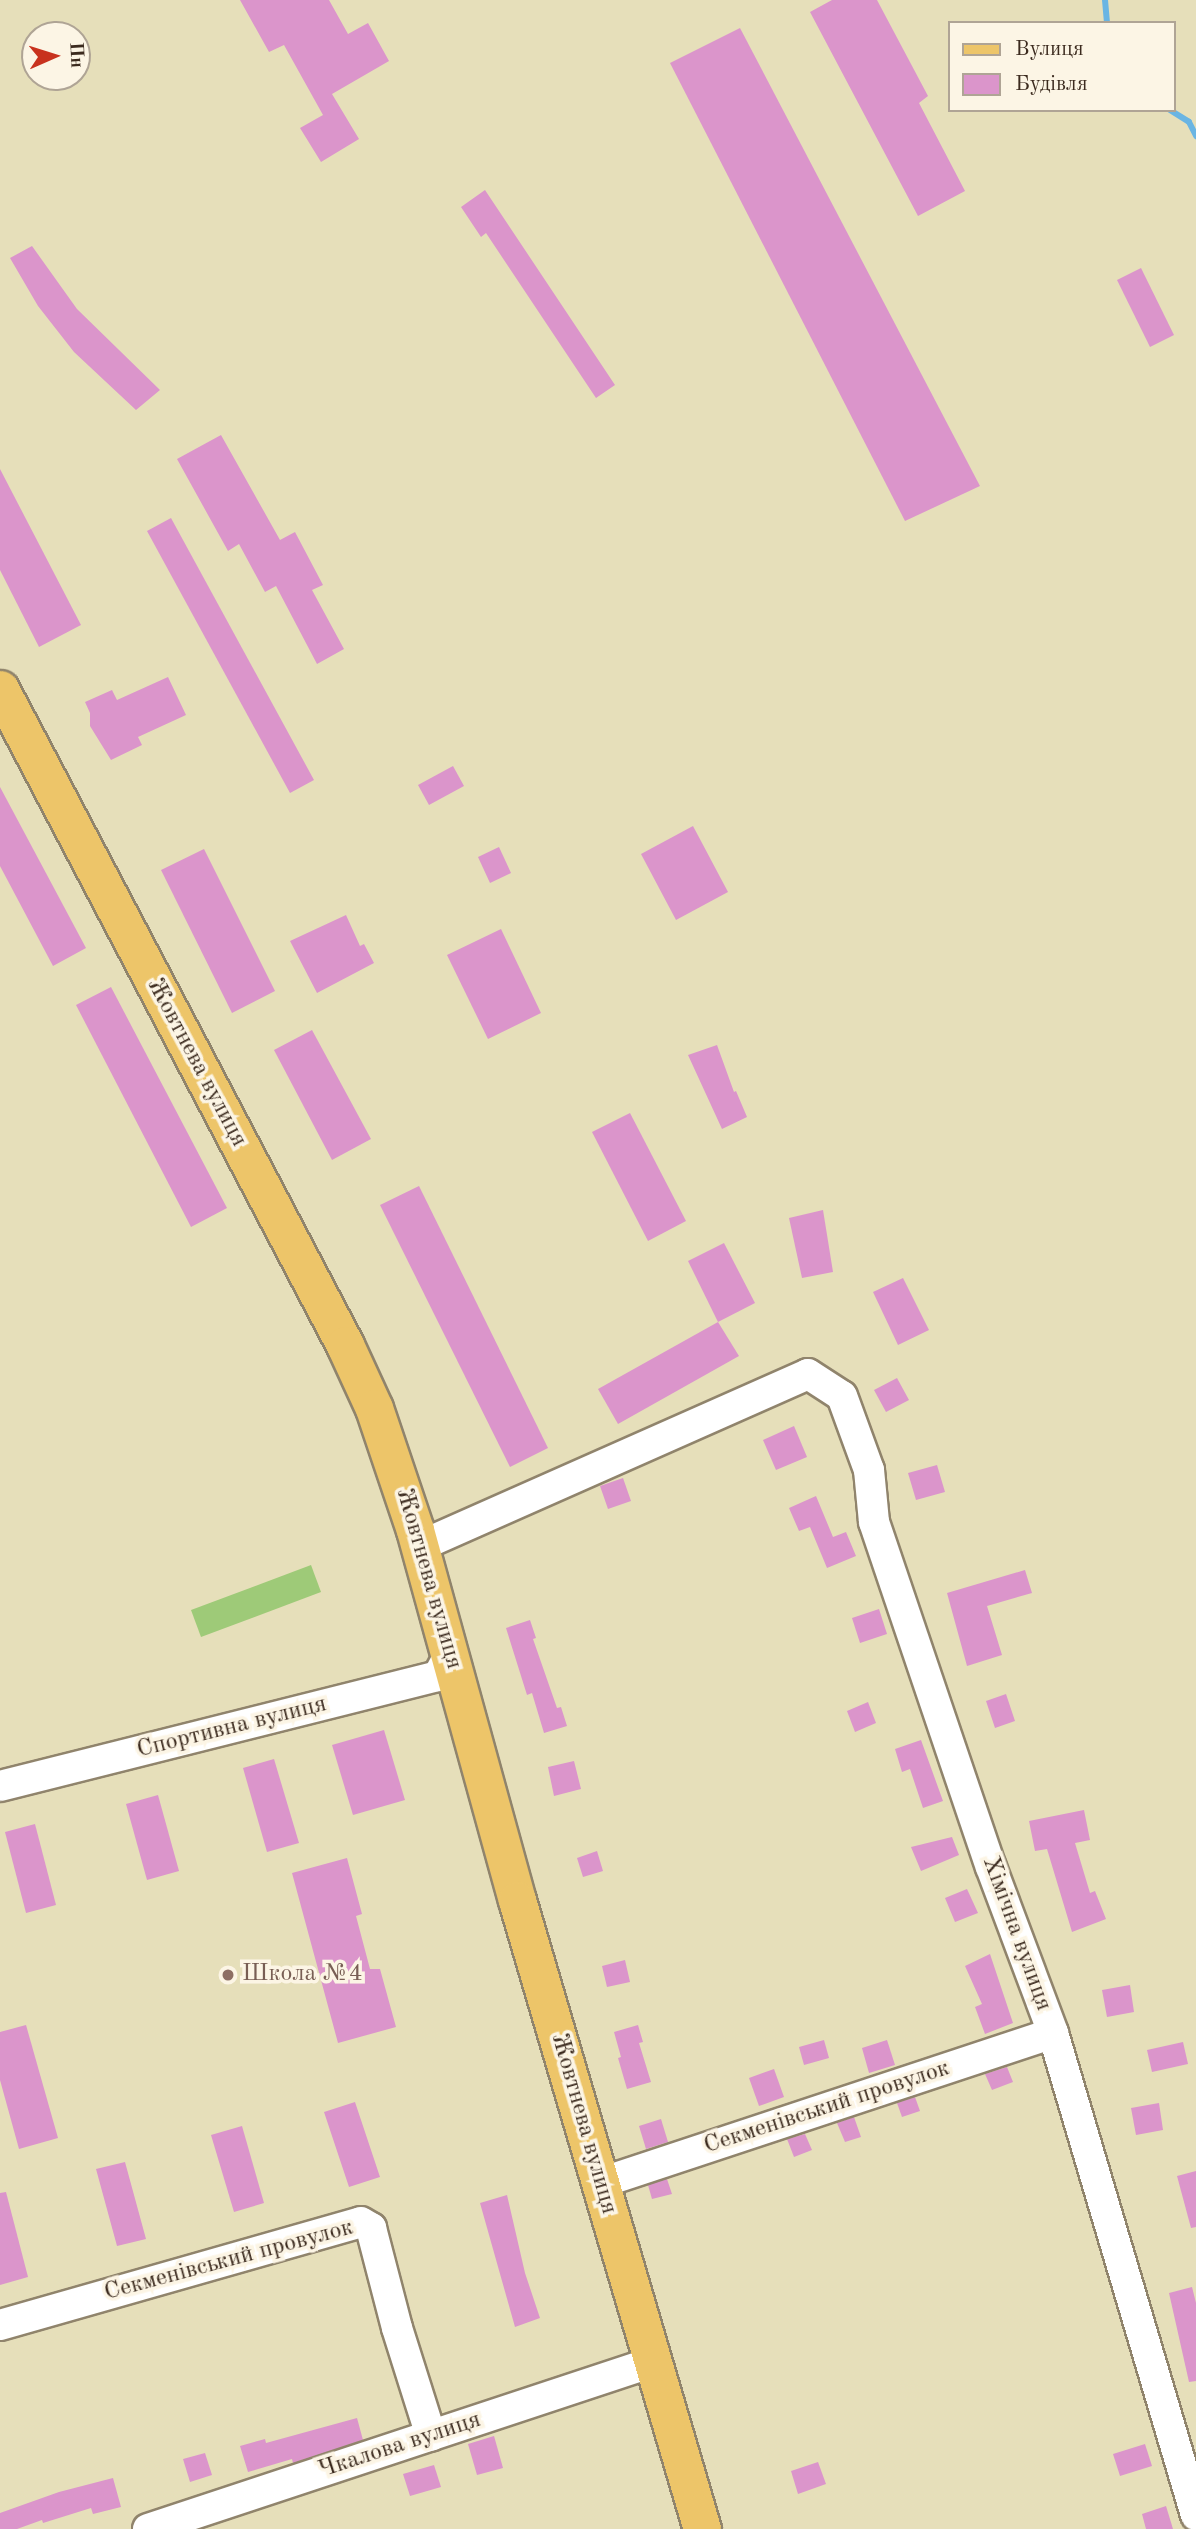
<!DOCTYPE html>
<meta charset="utf-8">
<style>
body{margin:0}
#map{position:relative;width:1196px;height:2529px;overflow:hidden;background:#e6dfba;font-family:"Old Standard TT",serif}
div>[style]{position:absolute}
.green>*{inset:0;background:#9eca78}
.stream>*{height:6px;margin:-3px;padding:0 3px;transform-origin:3px;border-radius:3px;background:#6ab5e3}
.building>*{inset:0;background:#db95cb}
.roads{filter:drop-shadow(2px 0 #90846c) drop-shadow(-2px 0 #90846c) drop-shadow(0 2px #90846c) drop-shadow(0 -2px #90846c)}
.minor>*{height:30px;margin:-15px;padding:0 15px;transform-origin:15px;border-radius:15px;background:#fff}
.major>*{height:37px;margin:-18.5px;padding:0 18.5px;transform-origin:18.5px;border-radius:18.5px;background:#edc569}
.dots>*{width:19px;height:19px;translate:-50% -50%;box-sizing:border-box;border:4px solid #fcf5e5;border-radius:50%}
span{translate:-50% -50%;white-space:nowrap;text-align:center;line-height:1.15;-webkit-text-stroke:7px #fcf5e5;paint-order:stroke}
.street-label{font-size:24px;color:#3b2a1e}
.education-label{font-size:24px;color:#785e54}
.left{translate:0 -50%;text-align:left}
.legend{position:absolute;left:948px;top:21px;width:228px;height:91px;box-sizing:border-box;background:#fcf5e5;border:2px solid #afa495;margin:0;padding:9px 12px;list-style:none;font-size:21px;color:#3b2a1e}
.legend li{display:flex;align-items:center;gap:14px;height:35px}
.legend b{width:35px;border:2px solid #afa495}
.north{position:absolute;left:21px;top:21px;width:70px;height:70px;box-sizing:border-box;background:#fcf5e5;border:2px solid #afa495;border-radius:50%;rotate:87deg;font-size:19px;font-weight:700;line-height:28px;text-align:center;color:#3b2a1e}
.north::after{content:'';display:block;margin:auto;width:24px;height:32px;background:#c8321e;clip-path:polygon(50% 0,100% 100%,50% 72%,0 100%)}
</style>
<div id="map">
<div class="green">
<div style="clip-path:polygon(311px 1565px,321px 1592px,201px 1637px,191px 1610px)"></div>
</div>
<div class="stream">
<div style="left:1105px;top:0;width:23px;rotate:85deg"></div>
<div style="left:1170px;top:110px;width:22px;rotate:32deg"></div>
<div style="left:1189px;top:122px;width:16px;rotate:63deg"></div>
</div>
<div class="building">
<div style="clip-path:polygon(240px 0,329px 0,348px 34px,368px 23px,389px 61px,332px 94px,359px 139px,321px 162px,300px 128px,323px 115px,284px 45px,269px 52px)"></div>
<div style="clip-path:polygon(832px 0,877px 0,928px 96px,919px 103px,965px 191px,918px 216px,810px 12px)"></div>
<div style="clip-path:polygon(740px 28px,980px 486px,905px 521px,670px 63px)"></div>
<div style="clip-path:polygon(485px 190px,615px 385px,596px 398px,486px 233px,481px 237px,461px 207px)"></div>
<div style="clip-path:polygon(32px 246px,77px 309px,160px 390px,136px 410px,74px 352px,38px 306px,10px 258px)"></div>
<div style="clip-path:polygon(1141px 268px,1174px 335px,1150px 347px,1117px 280px)"></div>
<div style="clip-path:polygon(221px 435px,280px 540px,295px 532px,323px 585px,312px 590px,344px 649px,317px 664px,276px 586px,265px 592px,239px 544px,228px 551px,177px 459px)"></div>
<div style="clip-path:polygon(0 469px,81px 625px,39px 647px,0 570px)"></div>
<div style="clip-path:polygon(171px 518px,314px 780px,290px 793px,147px 531px)"></div>
<div style="clip-path:polygon(168px 677px,186px 715px,138px 737px,142px 745px,111px 760px,90px 726px,90px 713px,85px 702px,112px 690px,117px 700px)"></div>
<div style="clip-path:polygon(453px 766px,464px 786px,429px 805px,418px 785px)"></div>
<div style="clip-path:polygon(0 787px,86px 948px,53px 966px,0 866px)"></div>
<div style="clip-path:polygon(693px 826px,728px 892px,676px 920px,641px 854px)"></div>
<div style="clip-path:polygon(499px 847px,511px 873px,490px 883px,478px 857px)"></div>
<div style="clip-path:polygon(204px 849px,275px 991px,232px 1013px,161px 870px)"></div>
<div style="clip-path:polygon(346px 915px,360px 946px,364px 944px,374px 963px,317px 993px,290px 941px)"></div>
<div style="clip-path:polygon(501px 929px,541px 1013px,488px 1039px,447px 955px)"></div>
<div style="clip-path:polygon(111px 987px,227px 1208px,191px 1227px,76px 1005px)"></div>
<div style="clip-path:polygon(312px 1030px,371px 1139px,332px 1160px,274px 1050px)"></div>
<div style="clip-path:polygon(717px 1045px,734px 1092px,736px 1091px,747px 1117px,722px 1129px,688px 1055px)"></div>
<div style="clip-path:polygon(630px 1113px,686px 1221px,648px 1241px,592px 1132px)"></div>
<div style="clip-path:polygon(419px 1186px,548px 1448px,510px 1467px,380px 1205px)"></div>
<div style="clip-path:polygon(823px 1210px,833px 1272px,802px 1278px,789px 1218px)"></div>
<div style="clip-path:polygon(724px 1243px,755px 1303px,718px 1322px,688px 1261px)"></div>
<div style="clip-path:polygon(903px 1278px,929px 1330px,898px 1345px,873px 1292px)"></div>
<div style="clip-path:polygon(718px 1322px,739px 1356px,618px 1424px,598px 1389px)"></div>
<div style="clip-path:polygon(897px 1378px,909px 1400px,886px 1412px,874px 1390px)"></div>
<div style="clip-path:polygon(794px 1426px,807px 1457px,776px 1470px,763px 1440px)"></div>
<div style="clip-path:polygon(937px 1465px,945px 1492px,916px 1500px,908px 1473px)"></div>
<div style="clip-path:polygon(623px 1478px,631px 1501px,608px 1509px,600px 1486px)"></div>
<div style="clip-path:polygon(816px 1496px,833px 1537px,846px 1532px,856px 1556px,827px 1568px,810px 1527px,799px 1531px,789px 1508px)"></div>
<div style="clip-path:polygon(1025px 1570px,1032px 1593px,987px 1606px,1002px 1655px,967px 1666px,947px 1593px)"></div>
<div style="clip-path:polygon(879px 1609px,887px 1634px,860px 1643px,852px 1618px)"></div>
<div style="clip-path:polygon(530px 1620px,536px 1638px,533px 1639px,557px 1708px,561px 1707px,567px 1726px,544px 1733px,532px 1693px,527px 1695px,506px 1628px)"></div>
<div style="clip-path:polygon(1006px 1694px,1015px 1721px,995px 1728px,986px 1701px)"></div>
<div style="clip-path:polygon(868px 1702px,876px 1723px,855px 1732px,847px 1711px)"></div>
<div style="clip-path:polygon(384px 1730px,405px 1800px,353px 1815px,332px 1745px)"></div>
<div style="clip-path:polygon(921px 1740px,943px 1801px,923px 1808px,910px 1769px,902px 1772px,895px 1749px)"></div>
<div style="clip-path:polygon(274px 1759px,299px 1843px,267px 1852px,243px 1768px)"></div>
<div style="clip-path:polygon(574px 1761px,581px 1789px,554px 1796px,548px 1767px)"></div>
<div style="clip-path:polygon(158px 1795px,179px 1871px,147px 1880px,126px 1804px)"></div>
<div style="clip-path:polygon(1084px 1810px,1090px 1840px,1075px 1843px,1090px 1893px,1095px 1891px,1106px 1919px,1072px 1932px,1047px 1849px,1035px 1851px,1029px 1821px)"></div>
<div style="clip-path:polygon(35px 1824px,56px 1905px,26px 1913px,5px 1832px)"></div>
<div style="clip-path:polygon(952px 1837px,959px 1855px,921px 1871px,911px 1847px)"></div>
<div style="clip-path:polygon(597px 1851px,603px 1871px,583px 1877px,577px 1858px)"></div>
<div style="clip-path:polygon(347px 1858px,362px 1914px,356px 1916px,370px 1969px,380px 1969px,396px 2027px,338px 2043px,292px 1873px)"></div>
<div style="clip-path:polygon(967px 1889px,978px 1913px,955px 1922px,945px 1898px)"></div>
<div style="clip-path:polygon(990px 1954px,1013px 2023px,985px 2034px,975px 2007px,982px 2004px,965px 1966px)"></div>
<div style="clip-path:polygon(625px 1960px,630px 1982px,607px 1987px,602px 1966px)"></div>
<div style="clip-path:polygon(1130px 1985px,1134px 2012px,1107px 2017px,1102px 1990px)"></div>
<div style="clip-path:polygon(26px 2025px,58px 2138px,19px 2149px,0 2080px,0 2032px)"></div>
<div style="clip-path:polygon(638px 2025px,643px 2042px,639px 2043px,651px 2082px,627px 2089px,618px 2058px,621px 2057px,614px 2032px)"></div>
<div style="clip-path:polygon(824px 2040px,829px 2058px,804px 2065px,799px 2047px)"></div>
<div style="clip-path:polygon(887px 2040px,895px 2065px,869px 2073px,862px 2048px)"></div>
<div style="clip-path:polygon(1183px 2042px,1188px 2064px,1152px 2072px,1147px 2050px)"></div>
<div style="clip-path:polygon(1007px 2067px,1013px 2082px,992px 2090px,985px 2074px)"></div>
<div style="clip-path:polygon(774px 2069px,784px 2097px,759px 2106px,749px 2078px)"></div>
<div style="clip-path:polygon(915px 2097px,920px 2111px,902px 2117px,897px 2103px)"></div>
<div style="clip-path:polygon(355px 2102px,380px 2177px,349px 2187px,324px 2112px)"></div>
<div style="clip-path:polygon(1159px 2103px,1163px 2130px,1136px 2135px,1131px 2108px)"></div>
<div style="clip-path:polygon(854px 2117px,861px 2137px,845px 2142px,837px 2123px)"></div>
<div style="clip-path:polygon(661px 2119px,668px 2142px,646px 2149px,639px 2126px)"></div>
<div style="clip-path:polygon(242px 2126px,264px 2203px,234px 2212px,211px 2135px)"></div>
<div style="clip-path:polygon(805px 2134px,812px 2150px,794px 2157px,787px 2139px)"></div>
<div style="clip-path:polygon(125px 2162px,146px 2239px,117px 2246px,96px 2169px)"></div>
<div style="clip-path:polygon(1196px 2171px,1196px 2227px,1191px 2228px,1177px 2176px)"></div>
<div style="clip-path:polygon(667px 2179px,672px 2194px,652px 2199px,648px 2185px)"></div>
<div style="clip-path:polygon(6px 2192px,28px 2277px,0 2285px,0 2193px)"></div>
<div style="clip-path:polygon(507px 2195px,525px 2273px,540px 2318px,515px 2327px,480px 2203px)"></div>
<div style="clip-path:polygon(1192px 2287px,1196px 2303px,1196px 2381px,1189px 2382px,1169px 2293px)"></div>
<div style="clip-path:polygon(357px 2418px,363px 2440px,293px 2463px,292px 2459px,248px 2472px,240px 2446px,265px 2439px,266px 2443px)"></div>
<div style="clip-path:polygon(494px 2436px,503px 2468px,477px 2475px,468px 2444px)"></div>
<div style="clip-path:polygon(1145px 2444px,1152px 2466px,1120px 2476px,1113px 2454px)"></div>
<div style="clip-path:polygon(205px 2453px,212px 2475px,190px 2482px,183px 2459px)"></div>
<div style="clip-path:polygon(818px 2462px,826px 2484px,798px 2494px,791px 2471px)"></div>
<div style="clip-path:polygon(434px 2465px,441px 2487px,410px 2496px,403px 2474px)"></div>
<div style="clip-path:polygon(113px 2478px,121px 2507px,93px 2514px,91px 2508px,43px 2523px,42px 2520px,17px 2529px,0 2529px,0 2513px,59px 2492px)"></div>
<div style="clip-path:polygon(1166px 2506px,1173px 2529px,1146px 2529px,1142px 2514px)"></div>
</div>
<div class="roads">
<div class="minor">
<div style="left:420px;top:1546px;width:424px;rotate:-23.9deg"></div>
<div style="left:808px;top:1374px;width:40px;rotate:32.9deg"></div>
<div style="left:842px;top:1396px;width:79px;rotate:70deg"></div>
<div style="left:869px;top:1470px;width:52px;rotate:84.5deg"></div>
<div style="left:874px;top:1522px;width:364px;rotate:71.3deg"></div>
<div style="left:991px;top:1867px;width:177px;rotate:69.5deg"></div>
<div style="left:1053px;top:2033px;width:503px;rotate:73.48deg"></div>
<div style="left:0;top:1786px;width:452px;rotate:-14.1deg"></div>
<div style="left:438px;top:1676px;width:26px;rotate:-62deg"></div>
<div style="left:600px;top:2183px;width:477px;rotate:-18.3deg"></div>
<div style="left:0;top:2325px;width:375px;rotate:-15.9deg"></div>
<div style="left:361px;top:2222px;width:12px;rotate:31deg"></div>
<div style="left:371px;top:2228px;width:103px;rotate:75.4deg"></div>
<div style="left:397px;top:2328px;width:113px;rotate:72.5deg"></div>
<div style="left:148px;top:2529px;width:532px;rotate:-18.3deg"></div>
</div>
<div class="major">
<div style="left:0;top:689px;width:741px;rotate:62.26deg"></div>
<div style="left:345px;top:1345px;width:69px;rotate:65.3deg"></div>
<div style="left:374px;top:1408px;width:129px;rotate:71.4deg"></div>
<div style="left:415px;top:1530px;width:384px;rotate:74.6deg"></div>
<div style="left:517px;top:1900px;width:656px;rotate:73.61deg"></div>
</div>
</div>
<div class="dots">
<div style="left:228px;top:1975px;background:#8d6e63"></div>
</div>
<div class="street-label">
<span style="left:196px;top:1063px;rotate:62deg">Жовтнева вулиця</span>
<span style="left:428px;top:1579px;rotate:74deg">Жовтнева вулиця</span>
<span style="left:232px;top:1728px;rotate:-14deg">Спортивна вулиця</span>
<span style="left:1016px;top:1934px;rotate:70deg">Хімічна вулиця</span>
<span style="left:827px;top:2108px;rotate:-18deg">Секменівський провулок</span>
<span style="left:583px;top:2124px;rotate:74deg">Жовтнева вулиця</span>
<span style="left:229px;top:2261px;rotate:-15deg">Секменівський провулок</span>
<span style="left:400px;top:2446px;rotate:-18deg">Чкалова вулиця</span>
</div>
<div class="education-label">
<span class="left" style="left:242px;top:1975px">Школа №4</span>
</div>
<ul class="legend">
<li><b style="height:9px;background:#edc569"></b>Вулиця</li>
<li><b style="height:19px;background:#db95cb"></b>Будівля</li>
</ul>
<div class="north">Пн</div>
</div>
